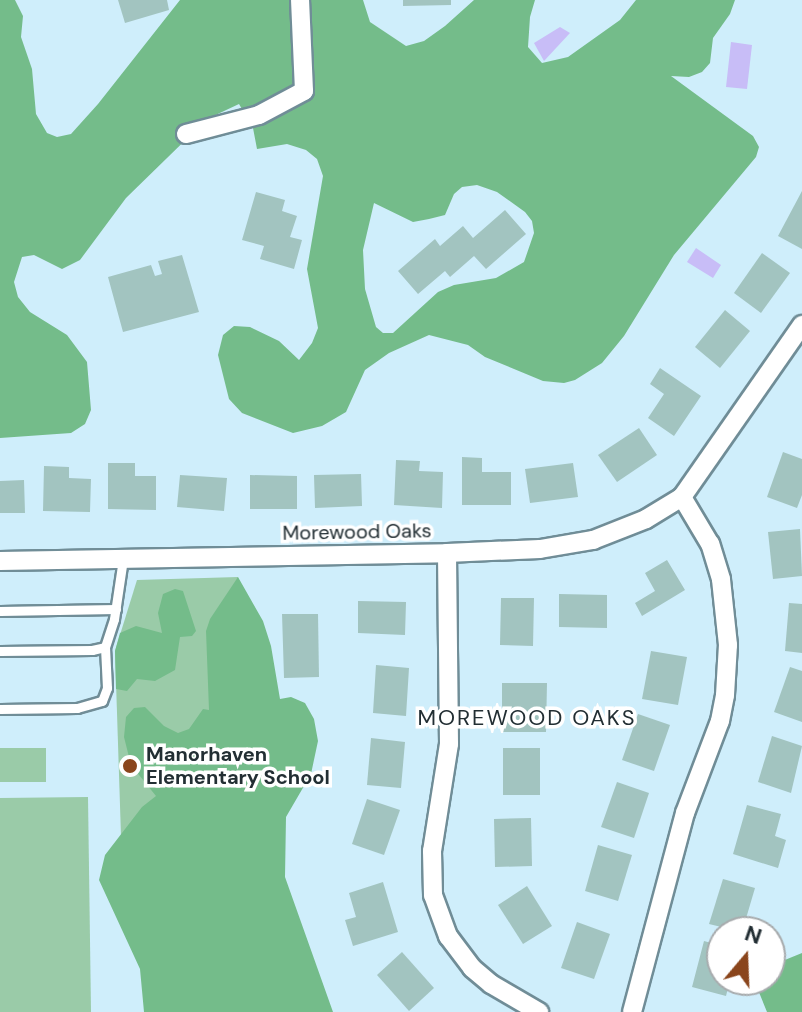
<!DOCTYPE html>
<style>
body{margin:0}
#map{position:relative;width:802px;height:1012px;overflow:hidden;background:#cfeefb;font-family:"DM Sans",sans-serif}
div>[style]{position:absolute}
.green>*{inset:0;background:#9acba8}
.forest>*{inset:0;background:#74bc8a}
.water>*{inset:0;background:#c8bdf7}
.building>*{inset:0;background:#a2c4c0}
.roads{filter:drop-shadow(2px 0 #708d97) drop-shadow(-2px 0 #708d97) drop-shadow(0 2px #708d97) drop-shadow(0 -2px #708d97)}
.service>*{height:9px;margin:-4.5px;padding:0 4.5px;transform-origin:4.5px;border-radius:4.5px;background:#fff}
.minor>*{height:18px;margin:-9px;padding:0 9px;transform-origin:9px;border-radius:9px;background:#fff}
.dots>*{width:22px;height:22px;translate:-50% -50%;box-sizing:border-box;border:4px solid #fff;border-radius:50%}
span{translate:-50% -50%;white-space:nowrap;text-align:center;line-height:1.15;-webkit-text-stroke:7px #fff;paint-order:stroke}
.street-label{font-size:20px;color:#222e33}
.poi-label{font-size:20px;color:#222e33;font-weight:700}
.left{translate:0 -50%;text-align:left}
.neighbourhood-label{font-size:22px;color:#222e33;letter-spacing:2px}
.north{position:absolute;left:706px;top:916px;width:80px;height:80px;box-sizing:border-box;background:#fff;border:2px solid #a7abad;border-radius:50%;rotate:19deg;font-size:22px;font-weight:700;line-height:32px;text-align:center;color:#222e33}
.north::after{content:'';display:block;margin:auto;width:28px;height:36px;background:#8a451c;clip-path:polygon(50% 0,100% 100%,50% 72%,0 100%)}
</style>
<div id="map">
<div class="green">
<div style="clip-path:polygon(238px 577px,239px 838px,121px 836px,115px 651px,137px 580px)"></div>
<div style="clip-path:polygon(0 748px,46px 748px,46px 782px,0 782px)"></div>
<div style="clip-path:polygon(88px 797px,91px 1012px,0 1012px,0 798px)"></div>
</div>
<div class="forest">
<div style="clip-path:polygon(evenodd,0 0,15px 0,23px 16px,21px 37px,32px 69px,36px 114px,47px 133px,57px 137px,71px 134px,98px 104px,180px 0,363px 0,370px 22px,406px 46px,424px 41px,445px 26px,474px 0,535px 0,530px 17px,528px 47px,542px 63px,568px 57px,620px 20px,636px 0,735px 0,730px 14px,713px 38px,710px 63px,702px 72px,689px 77px,671px 76px,753px 136px,759px 147px,756px 157px,674px 255px,624px 336px,602px 363px,575px 380px,564px 383px,543px 381px,485px 357px,468px 345px,429px 335px,389px 353px,365px 370px,346px 412px,322px 426px,293px 433px,242px 413px,229px 399px,218px 355px,223px 335px,234px 326px,250px 327px,279px 341px,299px 360px,312px 343px,318px 328px,307px 269px,323px 176px,317px 159px,306px 150px,287px 144px,257px 149px,253px 128px,239px 104px,207px 119px,126px 198px,80px 260px,62px 269px,34px 255px,22px 257px,14px 282px,18px 297px,30px 312px,67px 335px,87px 362px,91px 410px,85px 424px,71px 433px,0 438px,0 0,477px 185px,497px 192px,525px 212px,532px 221px,534px 233px,524px 262px,496px 278px,454px 285px,438px 292px,393px 333px,383px 333px,376px 327px,365px 289px,363px 250px,374px 203px,413px 222px,429px 219px,445px 215px,454px 194px,462px 187px,477px 185px)"></div>
<div style="clip-path:polygon(238px 577px,263px 621px,271px 646px,280px 699px,291px 697px,305px 703px,314px 719px,318px 741px,311px 774px,286px 817px,285px 877px,333px 1012px,144px 1012px,140px 969px,99px 880px,105px 855px,142px 807px,156px 796px,131px 765px,124px 737px,126px 717px,134px 708px,145px 707px,164px 726px,178px 733px,189px 729px,203px 709px,209px 710px,206px 631px,210px 619px)"></div>
<div style="clip-path:polygon(175px 589px,183px 591px,196px 631px,192px 636px,180px 637px,175px 670px,155px 681px,137px 679px,127px 691px,116px 689px,115px 651px,120px 633px,136px 626px,162px 633px,158px 613px,163px 594px)"></div>
<div style="clip-path:polygon(802px 953px,802px 1012px,767px 1012px,754px 980px,770px 980px,770px 966px)"></div>
</div>
<div class="water">
<div style="clip-path:polygon(560px 27px,570px 33px,544px 61px,534px 43px)"></div>
<div style="clip-path:polygon(731px 42px,752px 45px,747px 89px,726px 87px)"></div>
<div style="clip-path:polygon(696px 248px,721px 265px,713px 278px,687px 262px)"></div>
</div>
<div class="building">
<div style="clip-path:polygon(118px 0,167px 0,169px 10px,125px 23px)"></div>
<div style="clip-path:polygon(403px 0,451px 0,451px 5px,403px 6px)"></div>
<div style="clip-path:polygon(802px 191px,802px 249px,778px 236px)"></div>
<div style="clip-path:polygon(256px 192px,285px 200px,282px 211px,297px 216px,290px 237px,302px 240px,294px 269px,260px 259px,264px 246px,242px 240px)"></div>
<div style="clip-path:polygon(505px 210px,526px 234px,486px 269px,474px 256px,450px 277px,445px 271px,418px 294px,398px 271px,435px 239px,440px 246px,463px 226px,473px 238px)"></div>
<div style="clip-path:polygon(762px 253px,790px 273px,761px 313px,734px 293px)"></div>
<div style="clip-path:polygon(182px 255px,199px 312px,123px 332px,108px 277px,151px 265px,155px 276px,162px 274px,158px 261px)"></div>
<div style="clip-path:polygon(725px 310px,750px 331px,720px 368px,695px 347px)"></div>
<div style="clip-path:polygon(660px 368px,701px 396px,674px 436px,648px 418px,664px 394px,650px 384px)"></div>
<div style="clip-path:polygon(639px 428px,657px 455px,617px 482px,598px 455px)"></div>
<div style="clip-path:polygon(783px 452px,802px 459px,802px 495px,797px 508px,767px 497px)"></div>
<div style="clip-path:polygon(462px 457px,482px 458px,482px 472px,511px 472px,511px 505px,462px 505px)"></div>
<div style="clip-path:polygon(396px 460px,420px 461px,419px 471px,443px 472px,442px 508px,394px 505px)"></div>
<div style="clip-path:polygon(108px 463px,135px 463px,135px 476px,156px 476px,156px 510px,108px 509px)"></div>
<div style="clip-path:polygon(573px 463px,578px 497px,530px 503px,525px 469px)"></div>
<div style="clip-path:polygon(44px 466px,69px 467px,69px 478px,91px 479px,90px 512px,43px 511px)"></div>
<div style="clip-path:polygon(361px 474px,362px 506px,315px 508px,314px 475px)"></div>
<div style="clip-path:polygon(180px 475px,227px 478px,224px 511px,177px 507px)"></div>
<div style="clip-path:polygon(250px 475px,297px 476px,297px 509px,250px 509px)"></div>
<div style="clip-path:polygon(24px 480px,25px 513px,0 513px,0 481px)"></div>
<div style="clip-path:polygon(800px 529px,802px 576px,773px 579px,768px 532px)"></div>
<div style="clip-path:polygon(667px 560px,685px 590px,642px 616px,635px 603px,655px 591px,645px 573px)"></div>
<div style="clip-path:polygon(559px 594px,607px 595px,607px 628px,559px 627px)"></div>
<div style="clip-path:polygon(501px 598px,534px 598px,533px 646px,500px 645px)"></div>
<div style="clip-path:polygon(358px 601px,406px 602px,405px 635px,358px 633px)"></div>
<div style="clip-path:polygon(789px 603px,802px 604px,802px 653px,785px 651px)"></div>
<div style="clip-path:polygon(282px 614px,318px 614px,319px 677px,284px 678px)"></div>
<div style="clip-path:polygon(651px 651px,687px 657px,678px 705px,642px 699px)"></div>
<div style="clip-path:polygon(376px 665px,409px 668px,406px 716px,373px 713px)"></div>
<div style="clip-path:polygon(790px 667px,802px 671px,802px 722px,774px 712px)"></div>
<div style="clip-path:polygon(502px 683px,547px 683px,546px 732px,502px 732px)"></div>
<div style="clip-path:polygon(638px 714px,670px 725px,654px 771px,622px 760px)"></div>
<div style="clip-path:polygon(772px 736px,802px 746px,791px 793px,758px 782px)"></div>
<div style="clip-path:polygon(371px 738px,405px 742px,401px 788px,367px 785px)"></div>
<div style="clip-path:polygon(503px 748px,540px 748px,540px 795px,503px 795px)"></div>
<div style="clip-path:polygon(617px 782px,649px 793px,634px 838px,601px 827px)"></div>
<div style="clip-path:polygon(367px 799px,400px 810px,384px 855px,352px 844px)"></div>
<div style="clip-path:polygon(747px 805px,781px 814px,775px 836px,786px 840px,778px 868px,733px 854px)"></div>
<div style="clip-path:polygon(531px 818px,532px 866px,495px 867px,494px 819px)"></div>
<div style="clip-path:polygon(598px 845px,632px 855px,618px 901px,585px 891px)"></div>
<div style="clip-path:polygon(723px 879px,755px 888px,742px 932px,709px 924px)"></div>
<div style="clip-path:polygon(383px 882px,398px 932px,353px 946px,345px 920px,356px 917px,349px 893px)"></div>
<div style="clip-path:polygon(527px 886px,552px 926px,523px 944px,498px 905px)"></div>
<div style="clip-path:polygon(577px 922px,610px 934px,594px 979px,561px 968px)"></div>
<div style="clip-path:polygon(704px 941px,722px 946px,722px 980px,730px 980px,726px 996px,692px 987px)"></div>
<div style="clip-path:polygon(402px 952px,434px 988px,409px 1011px,377px 975px)"></div>
</div>
<div class="roads">
<div class="service">
<div style="left:0;top:611px;width:116px;rotate:-1deg"></div>
<div style="left:0;top:651px;width:92px;rotate:-0.6deg"></div>
<div style="left:92px;top:650px;width:13px;rotate:-13deg"></div>
<div style="left:0;top:709px;width:77px;rotate:-0.7deg"></div>
<div style="left:77px;top:708px;width:26px;rotate:-16deg"></div>
<div style="left:102px;top:701px;width:14px;rotate:-69deg"></div>
<div style="left:107px;top:688px;width:41px;rotate:-92.8deg"></div>
<div style="left:105px;top:647px;width:29px;rotate:-72deg"></div>
<div style="left:114px;top:619px;width:61px;rotate:-81.5deg"></div>
</div>
<div class="minor">
<div style="left:186px;top:134px;width:75px;rotate:-14.6deg"></div>
<div style="left:259px;top:115px;width:51px;rotate:-28.1deg"></div>
<div style="left:304px;top:91px;width:91px;rotate:-92.5deg"></div>
<div style="left:447px;top:553px;width:191px;rotate:89.4deg"></div>
<div style="left:449px;top:744px;width:108px;rotate:99deg"></div>
<div style="left:432px;top:851px;width:44px;rotate:88.7deg"></div>
<div style="left:433px;top:895px;width:44px;rotate:69.9deg"></div>
<div style="left:448px;top:936px;width:40px;rotate:53deg"></div>
<div style="left:472px;top:968px;width:25px;rotate:40deg"></div>
<div style="left:491px;top:984px;width:56px;rotate:30.3deg"></div>
<div style="left:0;top:561px;width:447px;rotate:-1deg"></div>
<div style="left:447px;top:553px;width:93px;rotate:-2.5deg"></div>
<div style="left:540px;top:549px;width:54px;rotate:-9.6deg"></div>
<div style="left:593px;top:540px;width:57px;rotate:-21.6deg"></div>
<div style="left:646px;top:519px;width:42px;rotate:-31.4deg"></div>
<div style="left:682px;top:497px;width:210px;rotate:-55.1deg"></div>
<div style="left:632px;top:1012px;width:206px;rotate:-75.1deg"></div>
<div style="left:685px;top:813px;width:98px;rotate:-69.2deg"></div>
<div style="left:720px;top:721px;width:26px;rotate:-79deg"></div>
<div style="left:725px;top:695px;width:50px;rotate:-86.6deg"></div>
<div style="left:728px;top:645px;width:66px;rotate:-96.1deg"></div>
<div style="left:721px;top:579px;width:37px;rotate:-107deg"></div>
<div style="left:710px;top:544px;width:55px;rotate:-120.8deg"></div>
</div>
</div>
<div class="dots">
<div style="left:130px;top:766px;background:#8a451c"></div>
</div>
<div class="street-label">
<span style="left:357px;top:532px;rotate:-1deg">Morewood Oaks</span>
</div>
<div class="poi-label">
<span class="left" style="left:146px;top:766px">Manorhaven<br>Elementary School</span>
</div>
<div class="neighbourhood-label">
<span style="left:527px;top:718px">MOREWOOD OAKS</span>
</div>
<div class="north">N</div>
</div>
